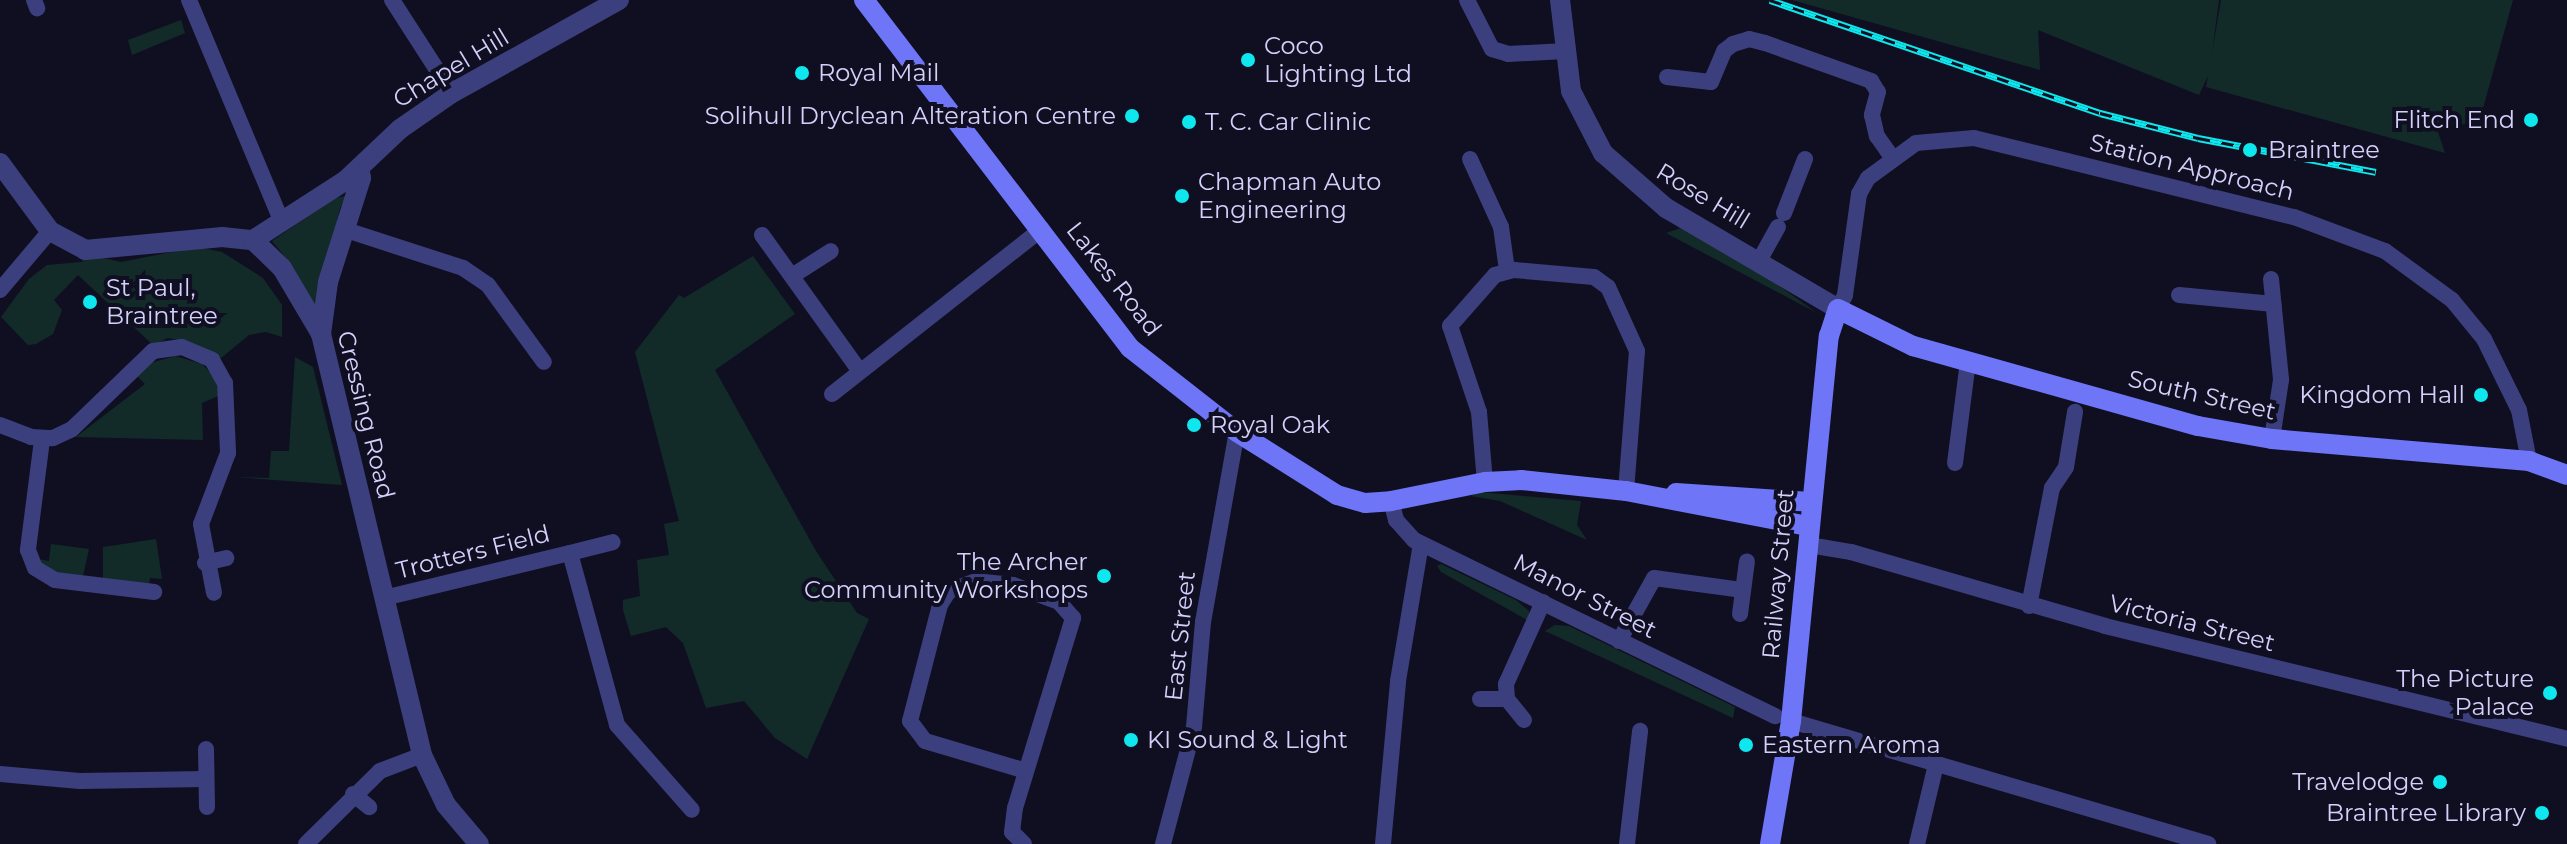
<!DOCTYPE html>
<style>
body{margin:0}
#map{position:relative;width:2567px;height:844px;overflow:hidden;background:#100f21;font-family:Montserrat,sans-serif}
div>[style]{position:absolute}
.green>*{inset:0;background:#122b28}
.minor>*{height:16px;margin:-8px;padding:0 8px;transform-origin:8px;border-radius:8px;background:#3c3f7d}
.tertiary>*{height:20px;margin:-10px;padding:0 10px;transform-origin:10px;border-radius:10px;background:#3c3f7d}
.secondary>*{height:20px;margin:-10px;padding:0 10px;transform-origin:10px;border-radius:10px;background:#6e75f7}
.rail>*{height:7px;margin-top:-3.5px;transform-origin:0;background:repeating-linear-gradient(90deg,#100f21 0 12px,#0de7ed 0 24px);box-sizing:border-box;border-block:2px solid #0de7ed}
.dots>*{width:22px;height:22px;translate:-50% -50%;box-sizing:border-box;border:4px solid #100f21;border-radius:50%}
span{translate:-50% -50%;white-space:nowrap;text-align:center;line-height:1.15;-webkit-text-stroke:8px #100f21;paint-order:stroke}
.poi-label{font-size:24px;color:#d3d1fc}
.left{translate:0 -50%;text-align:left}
.right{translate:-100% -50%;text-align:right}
.street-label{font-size:24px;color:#d3d1fc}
</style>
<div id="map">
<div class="green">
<div style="clip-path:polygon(1792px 0,2219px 0,2212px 53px,2221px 0,2513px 0,2480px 119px,2438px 132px,2445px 153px,2206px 87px,2208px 76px,2199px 95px,2038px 30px,2040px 70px)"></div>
<div style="clip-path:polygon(181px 20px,185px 33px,132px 55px,128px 40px)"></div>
<div style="clip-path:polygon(346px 196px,340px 208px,316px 313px,291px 264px,272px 241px,335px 198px)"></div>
<div style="clip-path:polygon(1681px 228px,1764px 275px,1817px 313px,1666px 233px)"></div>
<div style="clip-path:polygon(197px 247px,222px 252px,263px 278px,282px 305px,282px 337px,266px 332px,249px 335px,221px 358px,184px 341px,168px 338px,153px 345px,78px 275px,54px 300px,62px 310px,53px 334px,36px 344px,28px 345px,1px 317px,29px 279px,47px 265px,82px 262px,85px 254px,121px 262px)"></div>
<div style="clip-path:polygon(753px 256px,795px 314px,715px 370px,816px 551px,857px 613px,869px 619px,807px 759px,775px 738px,744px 701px,706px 708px,683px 643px,666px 627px,631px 636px,623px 610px,623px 600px,640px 596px,637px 560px,669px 555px,664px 524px,679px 521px,635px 352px,679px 295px,684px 298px)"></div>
<div style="clip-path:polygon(175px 356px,202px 364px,216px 379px,218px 396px,202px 403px,203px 440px,76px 437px,145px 384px,137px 376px,151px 363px)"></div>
<div style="clip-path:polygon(295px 357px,313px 367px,342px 485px,235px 477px,269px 478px,271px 451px,289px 451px)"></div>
<div style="clip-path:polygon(1479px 492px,1581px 501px,1577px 525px,1587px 540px,1500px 501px,1471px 496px)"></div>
<div style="clip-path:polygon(156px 539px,162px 579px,150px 578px,149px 587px,103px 578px,103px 547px)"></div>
<div style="clip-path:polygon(51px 544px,89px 549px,83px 576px,51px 573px,37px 559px,49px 561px)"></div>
<div style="clip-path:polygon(1441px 564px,1516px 600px,1529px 611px,1529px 621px,1441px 572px,1437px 566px)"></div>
<div style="clip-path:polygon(1555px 625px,1569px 626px,1735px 707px,1733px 718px,1545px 631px)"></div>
</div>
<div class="minor">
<div style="left:34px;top:0;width:9px;rotate:69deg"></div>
<div style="left:189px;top:0;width:238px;rotate:67.3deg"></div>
<div style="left:392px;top:0;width:111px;rotate:57.2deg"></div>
<div style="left:1467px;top:0;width:55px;rotate:63deg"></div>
<div style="left:1492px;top:49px;width:17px;rotate:17deg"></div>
<div style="left:1508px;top:54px;width:57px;rotate:-3deg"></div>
<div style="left:1667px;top:77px;width:44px;rotate:6.5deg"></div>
<div style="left:1711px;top:82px;width:34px;rotate:-67deg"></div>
<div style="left:1724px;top:51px;width:11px;rotate:-38deg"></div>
<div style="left:1733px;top:44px;width:17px;rotate:-17deg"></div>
<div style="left:1749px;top:39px;width:16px;rotate:14deg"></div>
<div style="left:1765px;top:43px;width:113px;rotate:19.7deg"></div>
<div style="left:1871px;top:81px;width:13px;rotate:58deg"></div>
<div style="left:1878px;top:92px;width:24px;rotate:105deg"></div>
<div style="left:1872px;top:115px;width:22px;rotate:77deg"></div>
<div style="left:1877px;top:136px;width:24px;rotate:55deg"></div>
<div style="left:1470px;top:159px;width:75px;rotate:65.5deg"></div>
<div style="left:1501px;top:227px;width:43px;rotate:82.1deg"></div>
<div style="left:1784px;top:213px;width:58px;rotate:-68.7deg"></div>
<div style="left:343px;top:229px;width:126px;rotate:18deg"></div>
<div style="left:463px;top:268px;width:30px;rotate:34deg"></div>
<div style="left:488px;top:285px;width:95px;rotate:54deg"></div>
<div style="left:762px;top:235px;width:166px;rotate:54.3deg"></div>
<div style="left:1759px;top:261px;width:39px;rotate:-61deg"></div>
<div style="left:792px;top:276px;width:46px;rotate:-32.7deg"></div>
<div style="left:2271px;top:279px;width:101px;rotate:84.3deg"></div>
<div style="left:2281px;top:380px;width:60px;rotate:98.7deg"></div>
<div style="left:0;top:290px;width:77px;rotate:-49.7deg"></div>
<div style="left:2179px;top:295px;width:95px;rotate:5.4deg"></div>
<div style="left:1838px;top:309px;width:16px;rotate:-63deg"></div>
<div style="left:1845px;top:295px;width:102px;rotate:-82.1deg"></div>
<div style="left:1859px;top:194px;width:18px;rotate:-61deg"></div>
<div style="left:1868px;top:178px;width:59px;rotate:-36.1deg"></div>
<div style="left:1916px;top:143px;width:58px;rotate:-4.9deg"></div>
<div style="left:1974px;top:138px;width:330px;rotate:13.9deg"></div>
<div style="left:2294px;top:217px;width:97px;rotate:20.5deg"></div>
<div style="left:2385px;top:251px;width:83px;rotate:36.2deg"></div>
<div style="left:2452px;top:300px;width:50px;rotate:50.6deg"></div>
<div style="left:2484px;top:339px;width:79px;rotate:63.8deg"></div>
<div style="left:2519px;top:410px;width:52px;rotate:78.9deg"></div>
<div style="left:832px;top:394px;width:267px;rotate:-38.2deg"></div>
<div style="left:0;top:425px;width:33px;rotate:21deg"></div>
<div style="left:31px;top:437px;width:22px;rotate:3deg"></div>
<div style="left:53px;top:438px;width:21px;rotate:-25deg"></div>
<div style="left:72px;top:429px;width:112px;rotate:-43.9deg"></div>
<div style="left:153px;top:351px;width:29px;rotate:-8deg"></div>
<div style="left:182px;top:347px;width:33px;rotate:23deg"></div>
<div style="left:212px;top:360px;width:26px;rotate:61deg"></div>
<div style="left:225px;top:383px;width:70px;rotate:87.5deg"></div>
<div style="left:228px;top:453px;width:76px;rotate:110.8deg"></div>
<div style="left:201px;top:524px;width:70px;rotate:79.3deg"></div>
<div style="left:42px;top:440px;width:111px;rotate:97.3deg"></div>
<div style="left:28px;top:550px;width:19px;rotate:69deg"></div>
<div style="left:35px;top:568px;width:23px;rotate:31deg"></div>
<div style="left:55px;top:580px;width:100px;rotate:6.9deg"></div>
<div style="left:1955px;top:463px;width:103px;rotate:-82.7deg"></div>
<div style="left:1485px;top:482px;width:70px;rotate:-94.9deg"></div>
<div style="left:1479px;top:412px;width:91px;rotate:-108.6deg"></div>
<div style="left:1450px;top:326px;width:68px;rotate:-48.6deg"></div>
<div style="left:1495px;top:275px;width:20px;rotate:-15deg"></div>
<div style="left:1514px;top:270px;width:80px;rotate:5deg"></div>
<div style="left:1594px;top:277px;width:17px;rotate:36deg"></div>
<div style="left:1608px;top:287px;width:70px;rotate:65.6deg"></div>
<div style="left:1637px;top:351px;width:140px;rotate:94.5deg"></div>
<div style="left:1391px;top:501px;width:20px;rotate:75deg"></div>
<div style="left:1396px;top:520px;width:27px;rotate:48deg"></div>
<div style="left:1414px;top:540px;width:402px;rotate:26deg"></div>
<div style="left:1809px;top:545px;width:43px;rotate:9.5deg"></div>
<div style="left:1851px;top:552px;width:265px;rotate:16.2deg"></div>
<div style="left:2105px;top:626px;width:476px;rotate:13.7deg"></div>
<div style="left:570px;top:553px;width:44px;rotate:-14.3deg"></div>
<div style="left:205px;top:563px;width:22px;rotate:-13deg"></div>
<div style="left:384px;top:598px;width:191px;rotate:-13.6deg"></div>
<div style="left:570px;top:553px;width:178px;rotate:74.7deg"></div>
<div style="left:617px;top:725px;width:113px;rotate:48.6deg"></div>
<div style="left:2029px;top:606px;width:120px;rotate:-79deg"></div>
<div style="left:2052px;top:488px;width:25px;rotate:-56deg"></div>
<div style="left:2066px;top:467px;width:56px;rotate:-80.7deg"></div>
<div style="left:1740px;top:614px;width:53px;rotate:-82.5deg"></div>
<div style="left:1619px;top:641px;width:72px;rotate:-60.9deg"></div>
<div style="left:1654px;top:578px;width:90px;rotate:7.7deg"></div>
<div style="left:1480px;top:699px;width:27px"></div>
<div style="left:1524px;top:720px;width:27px;rotate:-129deg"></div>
<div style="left:1507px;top:699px;width:15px;rotate:-94deg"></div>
<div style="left:1506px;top:684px;width:90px;rotate:-65.7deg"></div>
<div style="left:1791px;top:721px;width:435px;rotate:16.4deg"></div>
<div style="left:206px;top:749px;width:58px;rotate:89deg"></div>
<div style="left:0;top:774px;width:80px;rotate:5deg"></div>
<div style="left:80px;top:781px;width:126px;rotate:-0.9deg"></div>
<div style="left:353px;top:794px;width:21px;rotate:39deg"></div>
<div style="left:306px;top:844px;width:104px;rotate:-44.6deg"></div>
<div style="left:380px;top:771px;width:45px;rotate:-20.9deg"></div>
<div style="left:1024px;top:844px;width:17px;rotate:-135deg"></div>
<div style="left:1012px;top:832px;width:24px;rotate:-83deg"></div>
<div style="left:1015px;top:808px;width:199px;rotate:-73deg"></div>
<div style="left:1073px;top:618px;width:21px;rotate:-131deg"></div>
<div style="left:1059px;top:602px;width:49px;rotate:-159.7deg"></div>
<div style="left:1013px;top:585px;width:37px;rotate:-174deg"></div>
<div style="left:976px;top:581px;width:29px;rotate:160deg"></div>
<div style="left:949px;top:591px;width:17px;rotate:123deg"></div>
<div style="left:940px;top:605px;width:120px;rotate:104.5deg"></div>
<div style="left:910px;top:721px;width:25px;rotate:53deg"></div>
<div style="left:925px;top:741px;width:105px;rotate:16.5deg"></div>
<div style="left:1163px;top:844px;width:121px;rotate:-75.2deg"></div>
<div style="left:1194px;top:727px;width:105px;rotate:-85.1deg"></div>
<div style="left:1203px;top:622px;width:193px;rotate:-79.9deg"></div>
<div style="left:1383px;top:844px;width:164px;rotate:-84.7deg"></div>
<div style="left:1398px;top:681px;width:139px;rotate:-80.5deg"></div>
<div style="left:1627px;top:844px;width:114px;rotate:-83.4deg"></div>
<div style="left:1917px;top:844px;width:82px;rotate:-76.6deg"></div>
</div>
<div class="tertiary">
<div style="left:1560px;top:0;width:92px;rotate:83.1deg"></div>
<div style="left:1571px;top:91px;width:70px;rotate:62.7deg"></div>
<div style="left:1603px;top:153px;width:84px;rotate:41.1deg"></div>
<div style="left:1666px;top:208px;width:199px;rotate:30.4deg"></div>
<div style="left:0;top:163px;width:84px;rotate:53.7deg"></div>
<div style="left:50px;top:231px;width:40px;rotate:28deg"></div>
<div style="left:85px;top:250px;width:138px;rotate:-5.4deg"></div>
<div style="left:222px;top:237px;width:31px;rotate:6deg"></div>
<div style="left:253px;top:240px;width:40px;rotate:44deg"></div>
<div style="left:282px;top:268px;width:77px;rotate:59.4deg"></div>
<div style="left:321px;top:334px;width:433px;rotate:76.5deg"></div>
<div style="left:422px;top:755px;width:55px;rotate:64.4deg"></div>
<div style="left:446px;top:805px;width:51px;rotate:49.8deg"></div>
<div style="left:253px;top:240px;width:111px;rotate:-32.8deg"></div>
<div style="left:346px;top:180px;width:74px;rotate:-43.4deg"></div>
<div style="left:400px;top:129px;width:63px;rotate:-34.7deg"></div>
<div style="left:452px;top:93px;width:191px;rotate:-29.1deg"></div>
<div style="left:321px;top:334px;width:52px;rotate:-82.3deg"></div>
<div style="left:328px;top:282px;width:109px;rotate:-72.4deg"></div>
<div style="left:361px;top:178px;width:10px;rotate:-101deg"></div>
</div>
<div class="secondary">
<div style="left:864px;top:0;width:438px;rotate:52.6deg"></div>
<div style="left:1130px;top:348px;width:136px;rotate:38.1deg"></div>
<div style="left:1237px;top:432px;width:118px;rotate:32.2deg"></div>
<div style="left:1337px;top:495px;width:29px;rotate:16deg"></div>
<div style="left:1365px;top:503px;width:26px;rotate:-4deg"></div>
<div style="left:1391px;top:501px;width:96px;rotate:-11.4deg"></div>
<div style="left:1485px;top:482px;width:36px;rotate:-3deg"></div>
<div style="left:1521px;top:480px;width:106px;rotate:6deg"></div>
<div style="left:1626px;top:491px;width:185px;rotate:10.9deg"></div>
<div style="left:1676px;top:493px;width:134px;rotate:3.8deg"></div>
<div style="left:1770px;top:844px;width:125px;rotate:-80.3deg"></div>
<div style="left:1791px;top:721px;width:387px;rotate:-84.4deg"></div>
<div style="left:1829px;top:336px;width:28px;rotate:-72deg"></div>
<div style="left:1838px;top:309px;width:84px;rotate:26.3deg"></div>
<div style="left:1913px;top:346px;width:296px;rotate:15.7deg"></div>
<div style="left:2198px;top:426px;width:75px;rotate:10deg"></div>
<div style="left:2272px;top:439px;width:258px;rotate:4.9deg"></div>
<div style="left:2529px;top:461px;width:40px;rotate:20.2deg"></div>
</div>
<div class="rail">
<div style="left:1770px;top:0;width:349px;rotate:18.9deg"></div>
<div style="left:2100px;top:113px;width:101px;rotate:14.3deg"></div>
<div style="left:2198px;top:138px;width:181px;rotate:10.8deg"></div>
</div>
<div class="dots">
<div style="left:1248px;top:60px;background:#0de7ed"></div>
<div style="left:802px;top:73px;background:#0de7ed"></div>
<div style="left:1132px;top:116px;background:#0de7ed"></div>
<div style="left:2531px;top:120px;background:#0de7ed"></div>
<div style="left:1189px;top:122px;background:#0de7ed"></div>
<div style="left:2250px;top:150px;background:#0de7ed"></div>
<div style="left:1182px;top:196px;background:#0de7ed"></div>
<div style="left:90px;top:302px;background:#0de7ed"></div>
<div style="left:2481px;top:395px;background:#0de7ed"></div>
<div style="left:1194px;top:425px;background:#0de7ed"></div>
<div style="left:1104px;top:576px;background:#0de7ed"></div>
<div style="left:2550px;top:693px;background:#0de7ed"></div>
<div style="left:1131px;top:740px;background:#0de7ed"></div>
<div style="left:1746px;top:745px;background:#0de7ed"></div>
<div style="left:2440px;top:782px;background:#0de7ed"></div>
<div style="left:2542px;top:813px;background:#0de7ed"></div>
</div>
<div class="poi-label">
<span class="left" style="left:1264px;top:60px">Coco<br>Lighting Ltd</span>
<span class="left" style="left:818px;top:73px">Royal Mail</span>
<span class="right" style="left:1116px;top:116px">Solihull Dryclean Alteration Centre</span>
<span class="right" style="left:2515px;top:120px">Flitch End</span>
<span class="left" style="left:1205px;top:122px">T. C. Car Clinic</span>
<span class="left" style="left:2268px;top:150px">Braintree</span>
<span class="left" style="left:1198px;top:196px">Chapman Auto<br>Engineering</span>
<span class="left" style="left:106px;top:302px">St Paul,<br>Braintree</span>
<span class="right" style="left:2465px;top:395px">Kingdom Hall</span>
<span class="left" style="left:1210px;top:425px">Royal Oak</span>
<span class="right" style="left:1088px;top:576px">The Archer<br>Community Workshops</span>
<span class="right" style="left:2534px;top:693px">The Picture<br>Palace</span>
<span class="left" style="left:1147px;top:740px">KI Sound &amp; Light</span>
<span class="left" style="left:1762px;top:745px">Eastern Aroma</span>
<span class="right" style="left:2424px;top:782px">Travelodge</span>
<span class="right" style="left:2526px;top:813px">Braintree Library</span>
</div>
<div class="street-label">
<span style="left:451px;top:68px;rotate:-31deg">Chapel Hill</span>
<span style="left:2192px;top:167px;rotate:14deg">Station Approach</span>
<span style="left:1703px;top:196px;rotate:31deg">Rose Hill</span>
<span style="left:1114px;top:279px;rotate:52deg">Lakes Road</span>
<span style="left:2202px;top:395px;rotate:13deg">South Street</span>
<span style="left:366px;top:415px;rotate:76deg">Cressing Road</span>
<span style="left:473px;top:552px;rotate:-14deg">Trotters Field</span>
<span style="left:1778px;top:574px;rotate:-85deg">Railway Street</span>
<span style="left:1585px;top:596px;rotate:27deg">Manor Street</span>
<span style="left:2192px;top:623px;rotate:14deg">Victoria Street</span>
<span style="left:1180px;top:636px;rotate:-84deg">East Street</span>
</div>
</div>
